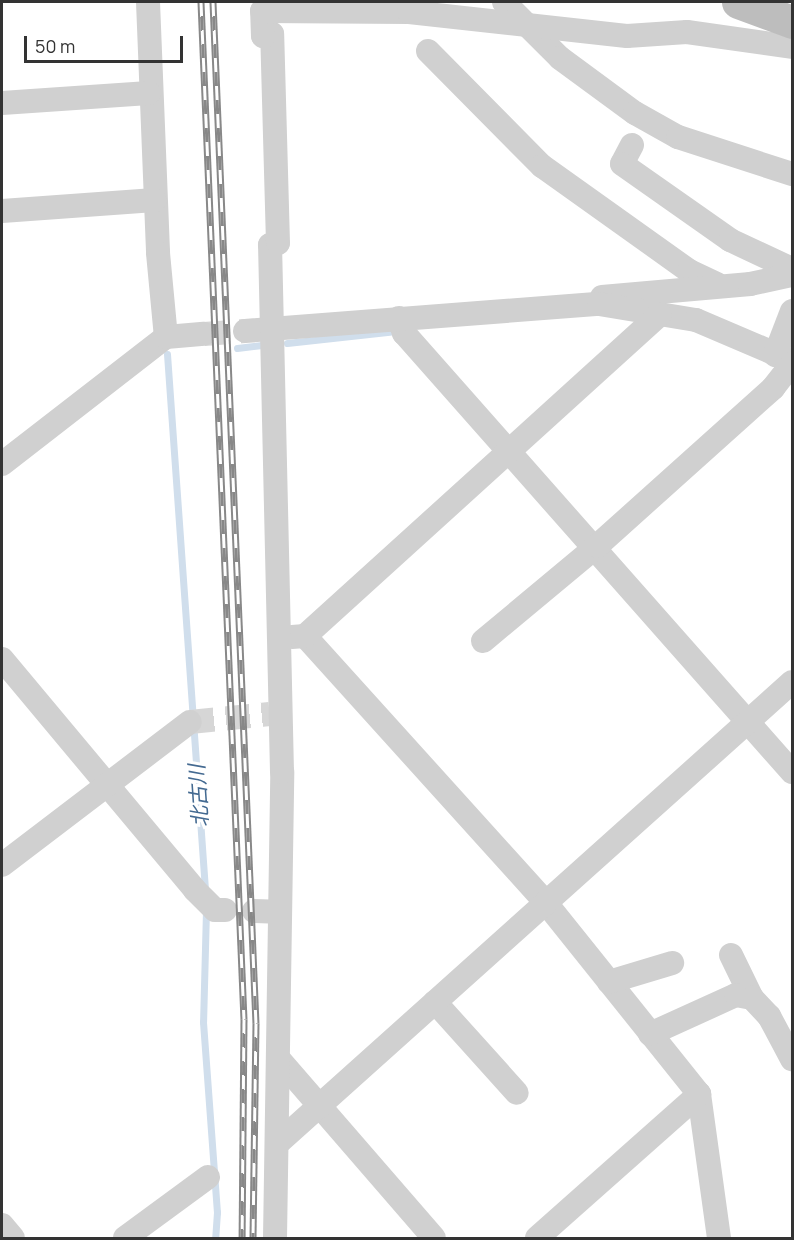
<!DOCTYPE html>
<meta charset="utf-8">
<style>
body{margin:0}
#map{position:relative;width:794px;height:1240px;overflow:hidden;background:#fff;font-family:Manrope,"Noto Sans JP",sans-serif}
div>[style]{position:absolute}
.stream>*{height:7px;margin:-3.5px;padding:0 3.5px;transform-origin:3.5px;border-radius:3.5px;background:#d0deec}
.street-tunnel>*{height:24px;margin-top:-12px;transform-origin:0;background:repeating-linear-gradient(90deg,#d6d6d6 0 24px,transparent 0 36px)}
.street>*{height:24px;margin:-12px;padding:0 12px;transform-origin:12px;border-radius:12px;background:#d0d0d0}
.secondary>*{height:33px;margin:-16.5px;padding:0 16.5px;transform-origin:16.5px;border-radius:16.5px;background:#bdbdbd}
.rail>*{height:7px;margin-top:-3.5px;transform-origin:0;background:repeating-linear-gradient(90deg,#fff 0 14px,#888 0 28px);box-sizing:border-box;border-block:2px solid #888}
span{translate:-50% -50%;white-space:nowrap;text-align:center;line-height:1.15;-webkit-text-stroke:6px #fff;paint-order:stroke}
.water-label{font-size:21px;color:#446a91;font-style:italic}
.frame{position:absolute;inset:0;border:3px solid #333;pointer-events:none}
.scale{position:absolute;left:24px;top:36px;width:159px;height:27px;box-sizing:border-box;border:3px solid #333;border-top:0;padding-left:8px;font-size:18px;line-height:21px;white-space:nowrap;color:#333;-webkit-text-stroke:4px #fff;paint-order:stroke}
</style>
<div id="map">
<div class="stream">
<i style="left:287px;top:343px;width:103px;rotate:-6.2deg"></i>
<i style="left:237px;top:348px;width:25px;rotate:-7deg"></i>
<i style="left:167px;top:354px;width:537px;rotate:85.94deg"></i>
<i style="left:206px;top:910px;width:112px;rotate:91.5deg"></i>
<i style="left:203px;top:1022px;width:191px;rotate:85.8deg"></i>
<i style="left:217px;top:1212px;width:26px;rotate:94deg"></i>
</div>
<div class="street-tunnel">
<i style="left:204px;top:334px;width:41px;rotate:-4.2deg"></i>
<i style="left:190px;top:722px;width:80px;rotate:-5.7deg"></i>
</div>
<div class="street">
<i style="left:148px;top:2px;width:251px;rotate:87.7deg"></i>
<i style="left:158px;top:253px;width:84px;rotate:84.6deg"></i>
<i style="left:504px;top:2px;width:79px;rotate:45deg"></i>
<i style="left:560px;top:58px;width:93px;rotate:36.3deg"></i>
<i style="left:635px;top:113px;width:49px;rotate:29.2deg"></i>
<i style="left:678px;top:137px;width:120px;rotate:18deg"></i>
<i style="left:428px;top:51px;width:162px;rotate:45.3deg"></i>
<i style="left:542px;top:166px;width:181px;rotate:35.5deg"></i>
<i style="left:689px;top:271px;width:31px;rotate:25deg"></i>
<i style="left:2px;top:103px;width:147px;rotate:-3.9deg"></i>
<i style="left:632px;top:145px;width:21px;rotate:118deg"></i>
<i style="left:622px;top:164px;width:132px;rotate:35.1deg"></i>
<i style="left:730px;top:240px;width:68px;rotate:25.1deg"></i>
<i style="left:2px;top:211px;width:153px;rotate:-4.1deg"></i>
<i style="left:602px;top:297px;width:149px;rotate:-5deg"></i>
<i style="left:750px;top:284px;width:43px;rotate:-12.1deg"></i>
<i style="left:399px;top:318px;width:16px;rotate:72deg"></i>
<i style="left:404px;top:333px;width:586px;rotate:48.53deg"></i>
<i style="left:245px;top:331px;width:355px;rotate:-4.4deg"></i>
<i style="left:599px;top:304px;width:98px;rotate:9.4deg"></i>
<i style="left:696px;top:320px;width:104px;rotate:23.1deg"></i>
<i style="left:775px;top:355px;width:47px;rotate:-68.9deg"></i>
<i style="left:2px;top:464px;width:207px;rotate:-37.8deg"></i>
<i style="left:166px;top:337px;width:38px;rotate:-5deg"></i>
<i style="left:305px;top:636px;width:360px;rotate:47.9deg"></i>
<i style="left:546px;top:903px;width:245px;rotate:51.3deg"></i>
<i style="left:699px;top:1094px;width:145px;rotate:82.1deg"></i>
<i style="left:292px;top:637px;width:13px;rotate:-4deg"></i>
<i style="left:305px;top:636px;width:479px;rotate:-42.2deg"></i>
<i style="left:483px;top:641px;width:148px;rotate:-39.8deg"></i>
<i style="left:597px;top:546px;width:237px;rotate:-41.9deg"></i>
<i style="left:773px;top:388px;width:31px;rotate:-52deg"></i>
<i style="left:2px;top:659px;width:301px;rotate:50.1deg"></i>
<i style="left:195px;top:890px;width:28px;rotate:45deg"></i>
<i style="left:215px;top:910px;width:10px"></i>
<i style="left:2px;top:865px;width:236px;rotate:-37.3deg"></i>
<i style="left:254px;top:911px;width:23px;rotate:2deg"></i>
<i style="left:731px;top:955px;width:48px;rotate:64deg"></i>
<i style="left:609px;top:982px;width:66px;rotate:-16.8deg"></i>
<i style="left:435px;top:1002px;width:122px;rotate:48deg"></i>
<i style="left:650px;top:1034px;width:94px;rotate:-24.4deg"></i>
<i style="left:736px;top:995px;width:16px;rotate:11deg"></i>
<i style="left:752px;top:998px;width:25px;rotate:47deg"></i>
<i style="left:769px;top:1016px;width:49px;rotate:61.9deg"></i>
<i style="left:278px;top:1058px;width:238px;rotate:49.1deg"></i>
<i style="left:279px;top:1142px;width:689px;rotate:-41.88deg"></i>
<i style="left:2px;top:1225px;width:17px;rotate:50deg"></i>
<i style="left:125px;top:1238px;width:103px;rotate:-36.3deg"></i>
<i style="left:275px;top:1238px;width:466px;rotate:-89.1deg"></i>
<i style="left:282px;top:772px;width:527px;rotate:-91.3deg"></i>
<i style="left:270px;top:245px;width:8px;rotate:-14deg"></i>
<i style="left:278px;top:243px;width:209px;rotate:-91.6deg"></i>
<i style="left:272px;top:34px;width:9px;rotate:167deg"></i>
<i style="left:263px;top:36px;width:25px;rotate:-92deg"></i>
<i style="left:262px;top:11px;width:147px;rotate:0.4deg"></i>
<i style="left:409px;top:12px;width:219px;rotate:6.3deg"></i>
<i style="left:627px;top:36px;width:60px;rotate:-3.8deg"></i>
<i style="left:687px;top:32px;width:106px;rotate:8.1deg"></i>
<i style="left:537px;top:1238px;width:217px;rotate:-41.6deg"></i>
</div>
<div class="secondary">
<i style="left:738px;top:2px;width:58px;rotate:20.3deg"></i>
</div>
<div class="rail">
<i style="left:201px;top:2px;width:1018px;rotate:87.58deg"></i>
<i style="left:244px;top:1019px;width:219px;rotate:90.5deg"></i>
<i style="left:213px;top:2px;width:1022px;rotate:87.59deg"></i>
<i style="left:256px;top:1023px;width:215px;rotate:90.8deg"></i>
</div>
<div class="water-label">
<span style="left:198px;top:796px;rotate:-94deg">北古川</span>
</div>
<div class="frame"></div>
<div class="scale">50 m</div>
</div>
